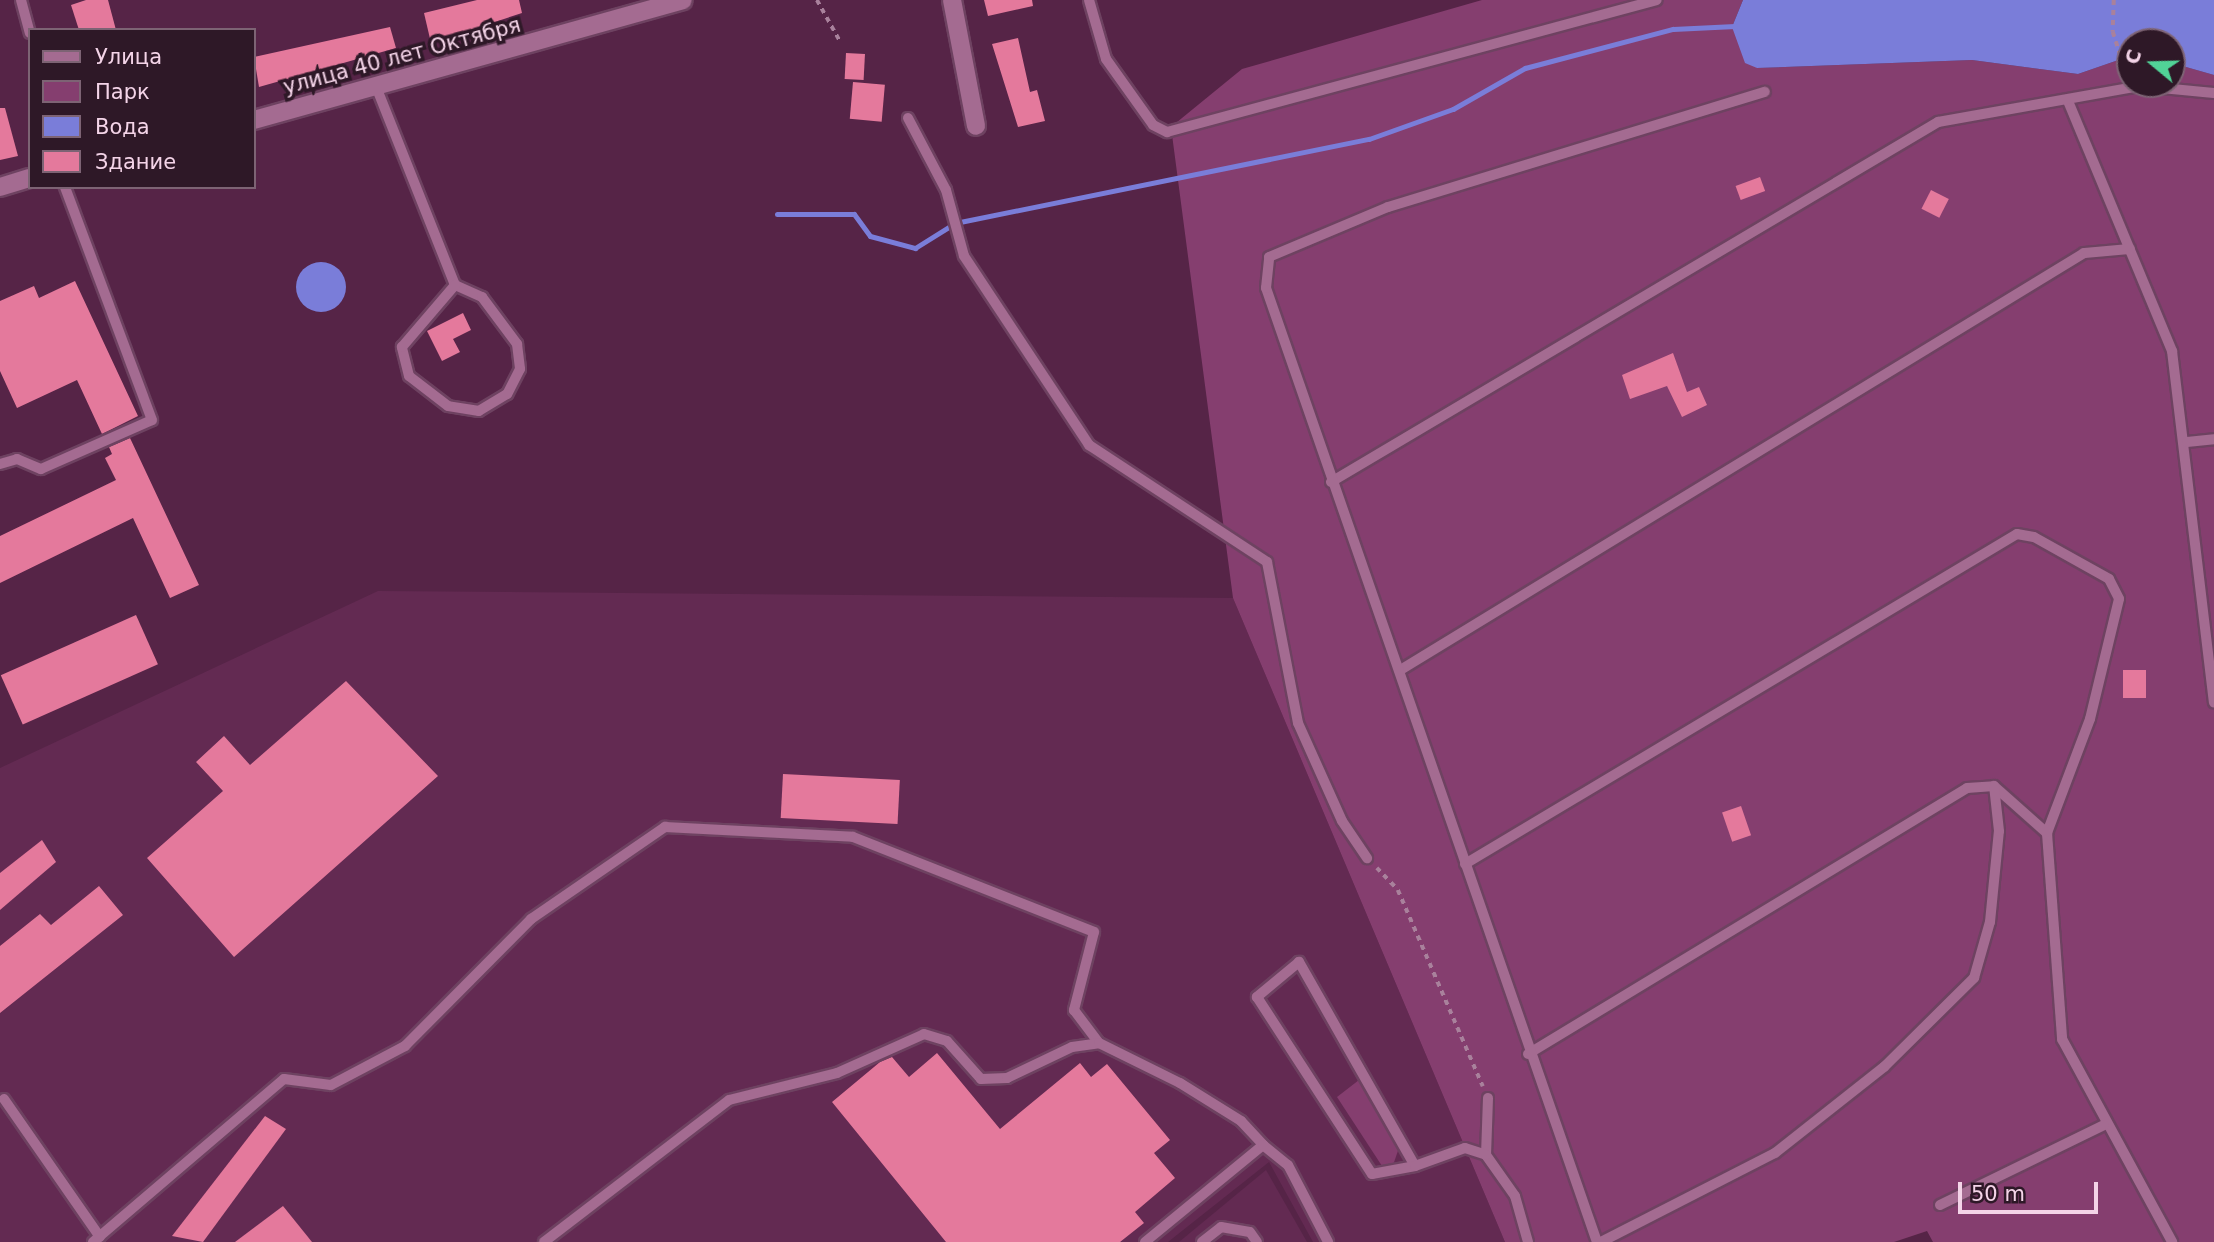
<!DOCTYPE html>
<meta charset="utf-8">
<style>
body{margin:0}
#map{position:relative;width:2214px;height:1242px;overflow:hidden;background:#562447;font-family:"DejaVu Sans",sans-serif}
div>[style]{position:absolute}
.built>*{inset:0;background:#632a52}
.green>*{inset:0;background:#853e6f}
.water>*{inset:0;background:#7a7dd9}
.round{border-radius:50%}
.stream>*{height:5px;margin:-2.5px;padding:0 2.5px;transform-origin:2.5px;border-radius:2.5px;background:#7a7dd9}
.building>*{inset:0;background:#e4799c;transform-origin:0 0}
.path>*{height:3.5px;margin-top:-1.75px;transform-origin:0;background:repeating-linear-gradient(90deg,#a9819c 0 5px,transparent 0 10px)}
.roads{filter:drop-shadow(2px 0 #6e4261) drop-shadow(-2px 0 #6e4261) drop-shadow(0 2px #6e4261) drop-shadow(0 -2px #6e4261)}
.lane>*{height:10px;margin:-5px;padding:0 5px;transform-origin:5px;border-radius:5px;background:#a46b91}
.street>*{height:18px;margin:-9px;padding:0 9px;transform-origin:9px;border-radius:9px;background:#a46b91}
span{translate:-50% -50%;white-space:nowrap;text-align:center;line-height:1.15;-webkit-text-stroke:7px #2e1827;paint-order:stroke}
.street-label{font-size:21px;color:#f4d4e8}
.legend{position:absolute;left:28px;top:28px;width:228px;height:161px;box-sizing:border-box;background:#2e1827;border:2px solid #7d6374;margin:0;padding:9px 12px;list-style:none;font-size:21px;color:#f4d4e8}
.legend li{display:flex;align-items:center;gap:14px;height:35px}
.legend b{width:35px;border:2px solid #7d6374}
.north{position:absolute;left:2116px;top:28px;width:70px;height:70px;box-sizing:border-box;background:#2e1827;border:2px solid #7d6374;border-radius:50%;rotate:289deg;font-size:19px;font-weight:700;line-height:28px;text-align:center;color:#f4d4e8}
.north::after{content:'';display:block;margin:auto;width:24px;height:32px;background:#51d397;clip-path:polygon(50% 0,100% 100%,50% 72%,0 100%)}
.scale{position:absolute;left:1958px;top:1182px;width:140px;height:32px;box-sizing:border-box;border:4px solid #f4d4e8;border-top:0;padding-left:9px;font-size:21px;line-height:24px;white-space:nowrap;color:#f4d4e8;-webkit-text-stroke:5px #2e1827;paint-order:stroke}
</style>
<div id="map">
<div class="built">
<i style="clip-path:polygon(378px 591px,1233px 598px,1505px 1242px,1313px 1242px,1269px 1162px,1168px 1242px,0 1242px,0 768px)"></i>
<i style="clip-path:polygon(1266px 1170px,1307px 1242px,1179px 1242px)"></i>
</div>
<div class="green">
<i style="clip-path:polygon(1482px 0,1743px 0,1732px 27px,1757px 68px,1972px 60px,2078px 74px,2130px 56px,2130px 84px,2172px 84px,2172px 63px,2214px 75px,2214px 1242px,1933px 1242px,1927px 1231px,1894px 1242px,1505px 1242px,1233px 598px,1171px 127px,1242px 69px)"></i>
<i style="clip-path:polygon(1359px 1080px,1399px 1148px,1393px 1165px,1382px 1166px,1337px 1097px)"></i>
</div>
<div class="water">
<i style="clip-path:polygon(1743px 0,2214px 0,2214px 75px,2172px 63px,2172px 42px,2130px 42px,2130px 56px,2078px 74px,1972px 60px,1757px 68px,1745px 63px,1732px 27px)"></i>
<i class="round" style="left:296px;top:262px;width:50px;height:50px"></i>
</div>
<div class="stream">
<i style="left:777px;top:214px;width:77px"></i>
<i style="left:854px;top:214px;width:27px;rotate:54deg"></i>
<i style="left:870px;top:236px;width:47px;rotate:14.9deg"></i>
<i style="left:915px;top:248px;width:47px;rotate:-32deg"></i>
<i style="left:955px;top:223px;width:422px;rotate:-11.5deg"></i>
<i style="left:1369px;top:139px;width:89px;rotate:-19.7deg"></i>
<i style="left:1453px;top:109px;width:83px;rotate:-29.7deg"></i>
<i style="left:1525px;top:68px;width:153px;rotate:-14.8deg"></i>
<i style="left:1673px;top:29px;width:62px;rotate:-2.8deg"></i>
</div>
<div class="building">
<i style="clip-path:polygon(86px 0,108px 0,116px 30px,79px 30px,71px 5px)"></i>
<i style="clip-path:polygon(477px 0,519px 0,522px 13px,431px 43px,424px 13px)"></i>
<i style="clip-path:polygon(984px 0,1032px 0,1033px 6px,988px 16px)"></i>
<i style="clip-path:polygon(390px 27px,396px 48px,259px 87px,254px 57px)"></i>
<i style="clip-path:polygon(1018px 38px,1030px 92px,1037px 90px,1045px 121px,1018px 127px,992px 44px)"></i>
<i style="left:846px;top:53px;width:19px;height:26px;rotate:3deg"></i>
<i style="left:853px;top:82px;width:32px;height:37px;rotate:5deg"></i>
<i style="clip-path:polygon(0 108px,5px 108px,18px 156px,0 160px)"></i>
<i style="left:1760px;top:177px;width:15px;height:26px;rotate:70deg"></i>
<i style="left:1931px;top:190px;width:20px;height:21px;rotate:27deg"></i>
<i style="clip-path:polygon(75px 281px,138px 416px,102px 434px,77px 380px,17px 408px,0 371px,0 301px,34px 286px,39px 298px)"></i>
<i style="clip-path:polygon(463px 313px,471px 330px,453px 339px,460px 352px,442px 361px,427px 331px)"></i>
<i style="clip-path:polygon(1673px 353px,1687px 392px,1699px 387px,1707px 405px,1682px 417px,1667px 386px,1630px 399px,1622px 375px)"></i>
<i style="clip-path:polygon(130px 438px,199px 585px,170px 598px,133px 518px,0 583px,0 536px,116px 480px,105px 458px,112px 454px,109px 447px)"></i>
<i style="left:136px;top:615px;width:54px;height:148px;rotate:66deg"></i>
<i style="left:2123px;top:670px;width:23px;height:28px"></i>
<i style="clip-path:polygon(346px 681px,438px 776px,234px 957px,147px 858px,223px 791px,196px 762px,224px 736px,250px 765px)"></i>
<i style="left:783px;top:774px;width:117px;height:44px;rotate:3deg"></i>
<i style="left:1741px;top:806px;width:31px;height:20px;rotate:71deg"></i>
<i style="clip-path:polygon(42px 840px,56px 862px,0 910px,0 873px)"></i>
<i style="clip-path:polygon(99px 886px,123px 915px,0 1013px,0 946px,40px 914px,51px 925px)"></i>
<i style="clip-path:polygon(937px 1053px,1000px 1129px,1080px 1063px,1091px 1077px,1107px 1064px,1170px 1140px,1154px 1153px,1175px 1178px,1135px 1212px,1144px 1223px,1120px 1242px,946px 1242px,832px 1102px,880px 1062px,892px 1057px,909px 1077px)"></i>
<i style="clip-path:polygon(265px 1116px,286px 1129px,203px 1242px,172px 1236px)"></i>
<i style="clip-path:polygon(283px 1206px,312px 1242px,235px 1242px)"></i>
</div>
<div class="path">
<i style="left:817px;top:0;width:49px;rotate:60.8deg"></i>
<i style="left:2114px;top:0;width:32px;rotate:92deg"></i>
<i style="left:2113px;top:32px;width:46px;rotate:72.3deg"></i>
<i style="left:1377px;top:868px;width:30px;rotate:46deg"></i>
<i style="left:1398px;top:890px;width:214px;rotate:66.6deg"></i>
</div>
<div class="roads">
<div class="lane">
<i style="left:21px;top:0;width:34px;rotate:75deg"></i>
<i style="left:1089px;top:0;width:61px;rotate:73.9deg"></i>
<i style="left:1106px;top:59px;width:81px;rotate:54.5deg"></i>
<i style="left:1153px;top:125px;width:16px;rotate:27deg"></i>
<i style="left:1167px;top:132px;width:507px;rotate:-15.08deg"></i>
<i style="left:377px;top:89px;width:211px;rotate:68.3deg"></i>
<i style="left:455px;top:285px;width:30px;rotate:24deg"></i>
<i style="left:482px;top:297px;width:59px;rotate:53.3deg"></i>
<i style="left:517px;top:344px;width:25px;rotate:83deg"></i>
<i style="left:520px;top:369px;width:28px;rotate:117deg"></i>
<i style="left:507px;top:394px;width:33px;rotate:149deg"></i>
<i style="left:479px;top:411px;width:31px;rotate:-171deg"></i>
<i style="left:448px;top:406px;width:49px;rotate:-142.4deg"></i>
<i style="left:409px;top:376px;width:30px;rotate:-104deg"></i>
<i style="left:402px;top:347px;width:82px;rotate:-49.5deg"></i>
<i style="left:2068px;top:101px;width:271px;rotate:67.4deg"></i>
<i style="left:2172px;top:351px;width:354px;rotate:83.2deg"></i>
<i style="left:908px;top:118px;width:81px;rotate:62.2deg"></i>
<i style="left:946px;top:190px;width:68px;rotate:74.7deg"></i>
<i style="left:964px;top:256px;width:227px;rotate:56.5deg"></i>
<i style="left:1089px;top:445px;width:213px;rotate:33.3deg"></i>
<i style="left:1267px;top:562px;width:164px;rotate:79.1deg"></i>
<i style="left:1298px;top:723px;width:107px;rotate:65.8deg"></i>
<i style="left:1342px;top:821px;width:45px;rotate:56deg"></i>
<i style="left:2187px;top:442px;width:27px;rotate:-6deg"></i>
<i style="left:0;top:464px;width:18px;rotate:-16deg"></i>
<i style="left:17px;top:459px;width:26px;rotate:23deg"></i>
<i style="left:41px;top:469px;width:121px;rotate:-23.8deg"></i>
<i style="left:152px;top:420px;width:249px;rotate:-110.5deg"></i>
<i style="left:1331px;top:482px;width:706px;rotate:-30.67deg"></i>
<i style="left:1938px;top:122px;width:206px;rotate:-10.1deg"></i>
<i style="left:2141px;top:86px;width:73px;rotate:5.5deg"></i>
<i style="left:1402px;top:669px;width:799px;rotate:-31.38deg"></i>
<i style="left:2084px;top:253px;width:46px;rotate:-5deg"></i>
<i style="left:1465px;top:864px;width:643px;rotate:-30.87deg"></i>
<i style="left:2017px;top:534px;width:17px;rotate:10deg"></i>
<i style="left:2034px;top:537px;width:86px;rotate:29.2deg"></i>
<i style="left:2109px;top:579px;width:22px;rotate:63deg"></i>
<i style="left:2119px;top:599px;width:123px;rotate:103.6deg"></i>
<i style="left:2090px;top:719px;width:122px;rotate:110.7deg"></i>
<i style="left:2047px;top:833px;width:207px;rotate:85.8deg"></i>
<i style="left:2062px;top:1039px;width:231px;rotate:61.5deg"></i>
<i style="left:1528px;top:1054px;width:513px;rotate:-31.21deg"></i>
<i style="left:1967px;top:788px;width:27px;rotate:-4deg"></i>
<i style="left:1994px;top:786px;width:71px;rotate:41.6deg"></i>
<i style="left:1488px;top:1098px;width:57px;rotate:92deg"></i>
<i style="left:1486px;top:1155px;width:50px;rotate:54.7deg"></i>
<i style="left:1515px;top:1196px;width:48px;rotate:74.2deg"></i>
<i style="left:4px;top:1099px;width:168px;rotate:55.2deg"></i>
<i style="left:1415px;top:1166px;width:235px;rotate:-119.6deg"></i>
<i style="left:1299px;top:962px;width:55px;rotate:140.2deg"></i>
<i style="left:1257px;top:997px;width:211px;rotate:57deg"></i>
<i style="left:1372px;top:1174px;width:44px;rotate:-10.5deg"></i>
<i style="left:1415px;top:1166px;width:53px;rotate:-19.8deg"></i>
<i style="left:1465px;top:1148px;width:22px;rotate:18deg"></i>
<i style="left:1940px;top:1205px;width:182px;rotate:-26deg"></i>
<i style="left:93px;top:1242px;width:251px;rotate:-40.5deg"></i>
<i style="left:284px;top:1079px;width:47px;rotate:7.3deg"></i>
<i style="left:331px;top:1085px;width:84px;rotate:-27.8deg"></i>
<i style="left:405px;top:1046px;width:179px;rotate:-45.2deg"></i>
<i style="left:531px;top:919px;width:163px;rotate:-34.5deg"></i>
<i style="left:665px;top:827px;width:188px;rotate:3deg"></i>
<i style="left:853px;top:837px;width:259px;rotate:21.5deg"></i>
<i style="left:1094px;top:932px;width:81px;rotate:104.4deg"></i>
<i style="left:1074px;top:1010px;width:41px;rotate:52.9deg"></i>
<i style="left:544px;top:1242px;width:233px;rotate:-37.5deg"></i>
<i style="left:729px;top:1100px;width:111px;rotate:-14deg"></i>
<i style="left:837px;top:1073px;width:95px;rotate:-24.1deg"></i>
<i style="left:924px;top:1034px;width:24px;rotate:17deg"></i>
<i style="left:947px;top:1041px;width:51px;rotate:48.2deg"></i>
<i style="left:981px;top:1079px;width:26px;rotate:-2deg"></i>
<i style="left:1007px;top:1078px;width:72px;rotate:-25.5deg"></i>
<i style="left:1072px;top:1047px;width:27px;rotate:-8deg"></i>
<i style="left:1099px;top:1043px;width:90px;rotate:26.3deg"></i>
<i style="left:1180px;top:1083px;width:72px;rotate:31.9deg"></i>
<i style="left:1241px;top:1121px;width:33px;rotate:47deg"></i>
<i style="left:1145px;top:1242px;width:153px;rotate:-39.4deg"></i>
<i style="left:1263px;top:1145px;width:32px;rotate:39deg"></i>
<i style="left:1288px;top:1165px;width:87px;rotate:62.5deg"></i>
<i style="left:1202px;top:1242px;width:24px;rotate:-38deg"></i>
<i style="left:1221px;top:1227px;width:29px;rotate:10deg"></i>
<i style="left:1250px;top:1232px;width:12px;rotate:55deg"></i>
<i style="left:1597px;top:1242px;width:1010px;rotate:-109.13deg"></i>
<i style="left:1266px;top:288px;width:31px;rotate:-84deg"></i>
<i style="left:1269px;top:257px;width:129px;rotate:-22.8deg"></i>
<i style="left:1388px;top:207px;width:394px;rotate:-17deg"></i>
<i style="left:1601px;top:1242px;width:195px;rotate:-27.1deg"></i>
<i style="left:1775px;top:1153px;width:139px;rotate:-38.3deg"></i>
<i style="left:1884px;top:1067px;width:127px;rotate:-44.7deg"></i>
<i style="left:1974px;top:978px;width:58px;rotate:-74.1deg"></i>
<i style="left:1990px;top:922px;width:91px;rotate:-84.4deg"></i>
<i style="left:1999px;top:831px;width:45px;rotate:-96.3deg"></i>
</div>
<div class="street">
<i style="left:952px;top:0;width:128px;rotate:79.2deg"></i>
<i style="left:254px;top:120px;width:445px;rotate:-15.6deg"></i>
<i style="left:0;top:187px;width:31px;rotate:-17deg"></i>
</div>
</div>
<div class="street-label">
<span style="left:402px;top:56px;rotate:-15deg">улица 40 лет Октября</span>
</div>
<ul class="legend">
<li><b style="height:9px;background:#a46b91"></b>Улица</li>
<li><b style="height:19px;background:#853e6f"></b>Парк</li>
<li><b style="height:19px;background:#7a7dd9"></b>Вода</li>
<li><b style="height:19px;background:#e4799c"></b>Здание</li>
</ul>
<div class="north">С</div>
<div class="scale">50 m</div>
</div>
